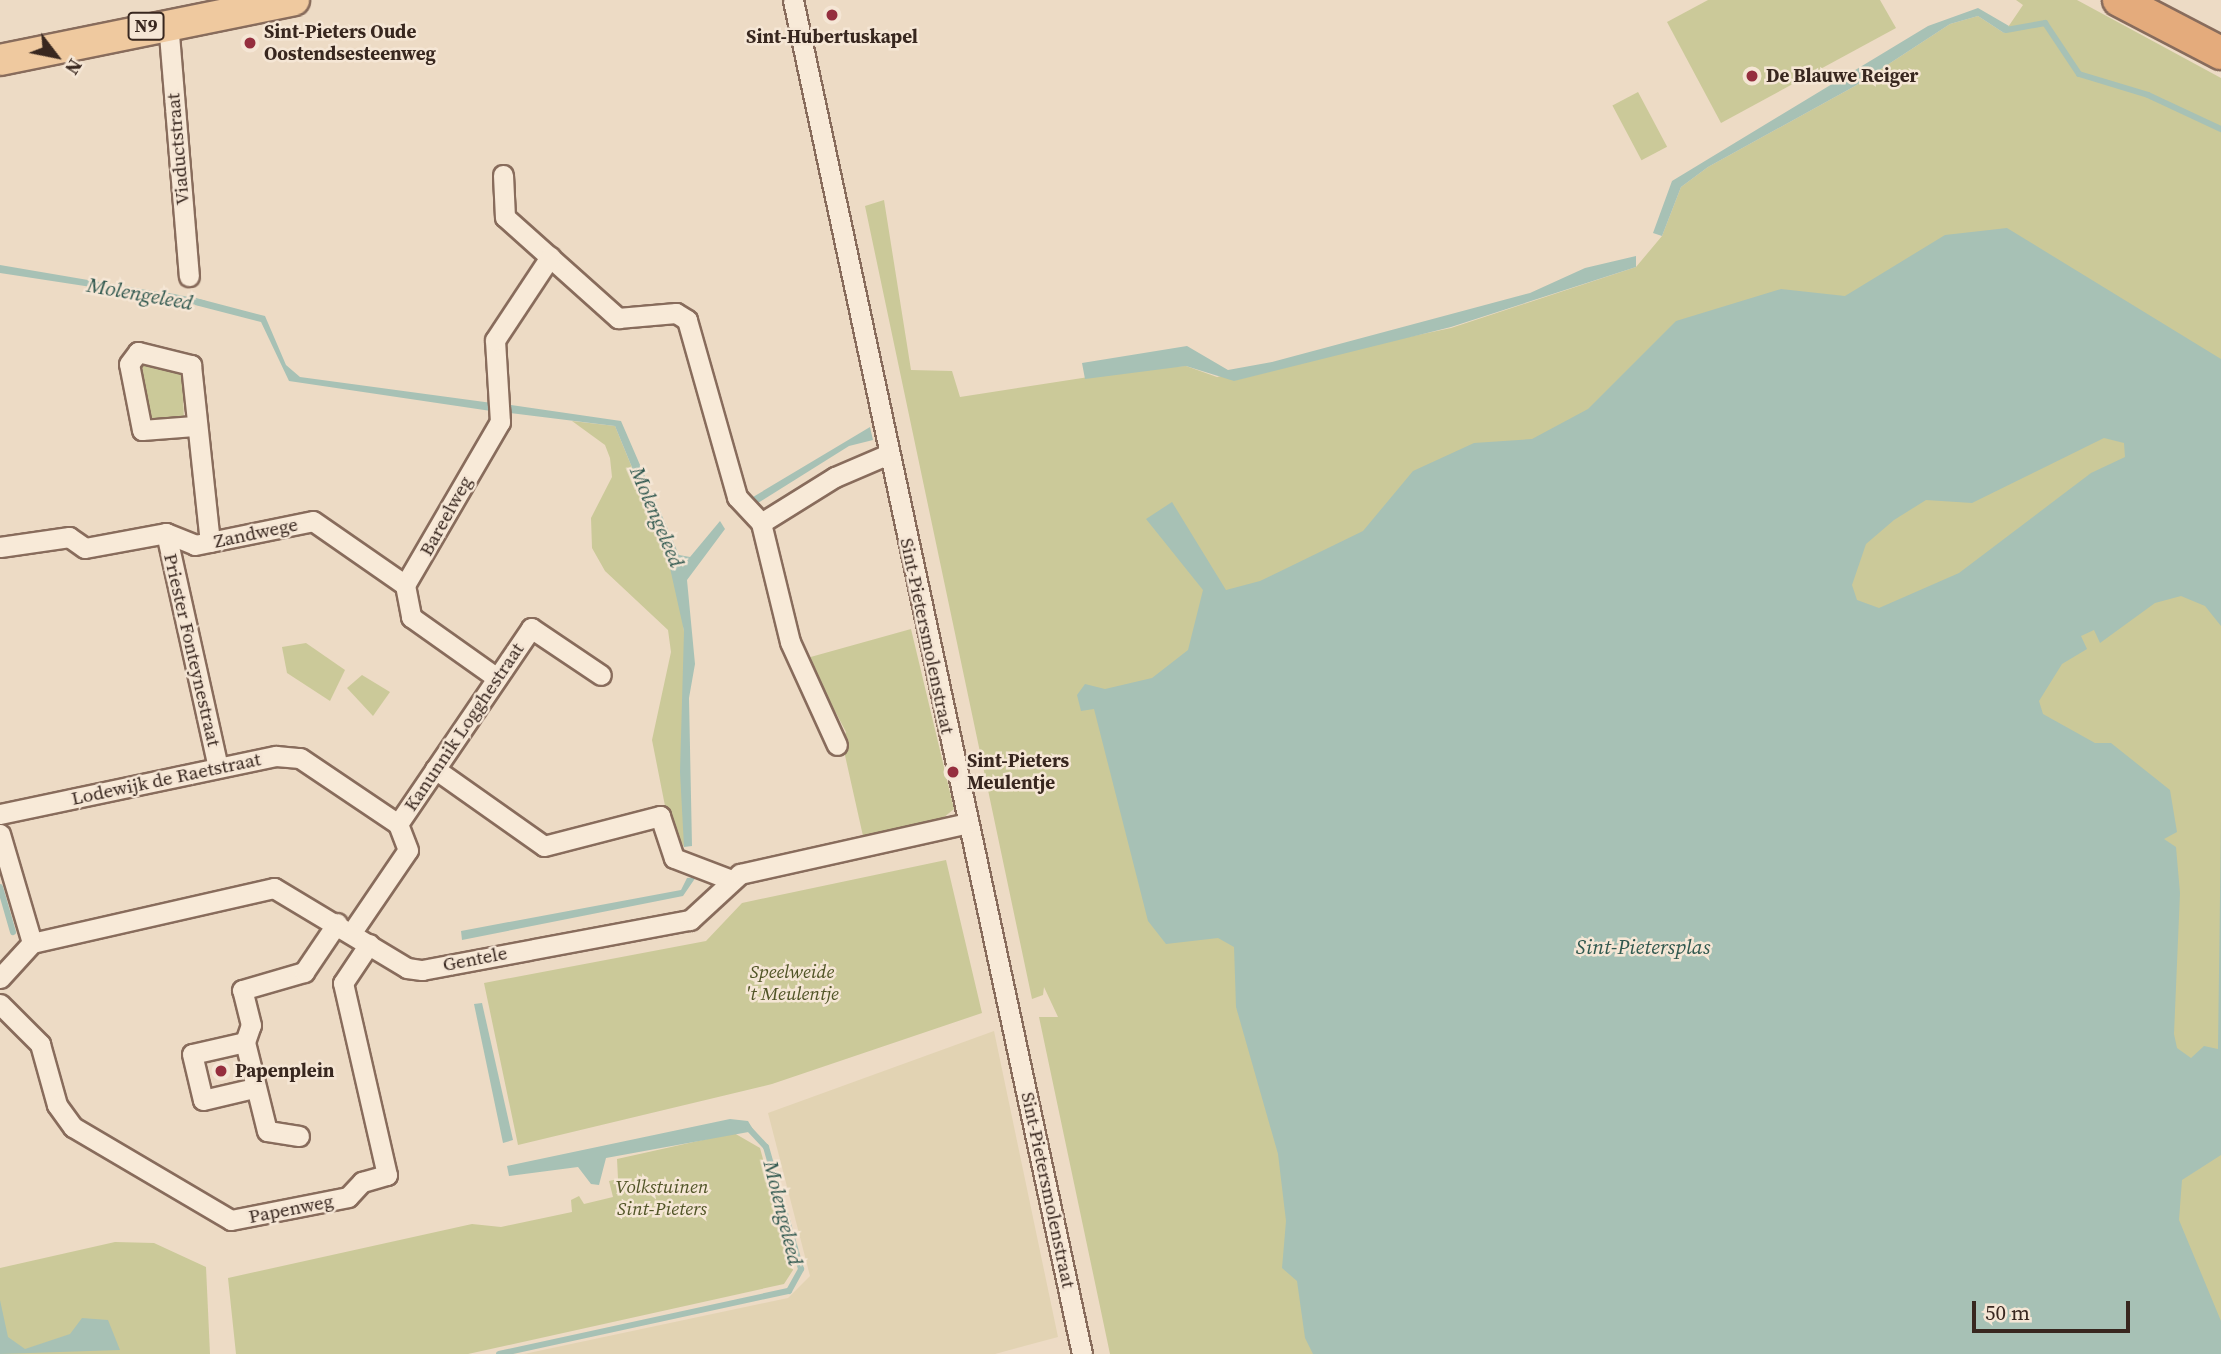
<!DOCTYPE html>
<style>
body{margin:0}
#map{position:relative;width:2221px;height:1354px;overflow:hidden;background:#eddbc5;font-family:"Source Serif 4",serif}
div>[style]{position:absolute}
.farmland>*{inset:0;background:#e2d3b3}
.green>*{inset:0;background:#cbc999;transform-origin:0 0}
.water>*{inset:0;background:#a7c1b5}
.stream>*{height:6px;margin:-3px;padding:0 3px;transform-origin:3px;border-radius:3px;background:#a7c1b5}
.roads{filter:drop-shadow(2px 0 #886c5c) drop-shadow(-2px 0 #886c5c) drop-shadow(0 2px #886c5c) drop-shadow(0 -2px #886c5c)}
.minor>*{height:19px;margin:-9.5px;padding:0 9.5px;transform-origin:9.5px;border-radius:9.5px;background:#f8ead8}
.primary>*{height:30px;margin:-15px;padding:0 15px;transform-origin:15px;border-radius:15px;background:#efc99f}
.trunk>*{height:32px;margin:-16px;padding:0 16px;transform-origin:16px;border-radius:16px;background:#e4ab7c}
.dots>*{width:19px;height:19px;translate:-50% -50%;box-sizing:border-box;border:4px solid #f5e6d5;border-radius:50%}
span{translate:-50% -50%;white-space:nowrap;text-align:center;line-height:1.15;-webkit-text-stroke:5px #f5e6d5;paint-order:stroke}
.shield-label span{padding:2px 5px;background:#f5e6d5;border:2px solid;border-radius:5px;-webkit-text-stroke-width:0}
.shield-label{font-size:18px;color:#38271f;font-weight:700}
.poi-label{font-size:19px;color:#38271f;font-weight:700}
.left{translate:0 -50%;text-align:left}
.street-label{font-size:19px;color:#38271f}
.park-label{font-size:19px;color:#505426;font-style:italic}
.water-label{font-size:21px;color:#2f574e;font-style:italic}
.north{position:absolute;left:21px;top:21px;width:70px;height:70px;-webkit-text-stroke:5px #f5e6d5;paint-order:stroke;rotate:122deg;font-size:19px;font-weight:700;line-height:28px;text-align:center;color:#38271f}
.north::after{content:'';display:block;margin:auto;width:24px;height:32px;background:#38271f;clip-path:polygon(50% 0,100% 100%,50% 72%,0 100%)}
.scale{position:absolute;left:1972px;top:1301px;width:158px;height:32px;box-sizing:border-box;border:4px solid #38271f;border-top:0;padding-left:9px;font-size:21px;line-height:24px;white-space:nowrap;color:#38271f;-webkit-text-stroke:5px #f5e6d5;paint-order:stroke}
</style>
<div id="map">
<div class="farmland">
<i style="clip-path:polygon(994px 1031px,1058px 1337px,995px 1354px,524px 1354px,788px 1298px,810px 1276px,768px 1113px)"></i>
</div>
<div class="green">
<i style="clip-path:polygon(1708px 0,1880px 0,1896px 28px,1721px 123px,1667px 22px)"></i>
<i style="clip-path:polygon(2016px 0,2077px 0,2221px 78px,2221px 1354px,1110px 1354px,1039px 1017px,1058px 1017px,1044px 987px,1043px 995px,1032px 999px,865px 206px,884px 200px,911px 370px,952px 371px,960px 397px,1147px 368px,1186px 366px,1217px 377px,1451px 328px,1636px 267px,1662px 236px,1681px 187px,1708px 167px,1855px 86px,1950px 24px,1978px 16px,2004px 33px,2023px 5px)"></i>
<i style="left:1638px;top:92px;width:62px;height:29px;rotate:62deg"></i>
<i style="clip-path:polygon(141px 362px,182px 372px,184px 420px,151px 424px)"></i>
<i style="clip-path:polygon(572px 421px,615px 426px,676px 575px,684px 631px,684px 847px,667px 816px,652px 740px,671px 652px,668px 630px,605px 571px,592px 548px,591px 518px,612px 477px,610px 458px,605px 445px)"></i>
<i style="clip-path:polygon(911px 629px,954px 809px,943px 818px,863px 836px,842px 742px,846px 732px,807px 658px)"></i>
<i style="clip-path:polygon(306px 643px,345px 670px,330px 701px,287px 673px,282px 647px)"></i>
<i style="clip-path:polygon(362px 675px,390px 692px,373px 716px,347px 688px)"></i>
<i style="clip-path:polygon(946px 860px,982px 1013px,772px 1084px,518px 1145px,484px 983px,706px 941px,742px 903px)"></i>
<i style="clip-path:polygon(734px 1133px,760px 1148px,793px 1270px,784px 1284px,468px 1354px,236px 1354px,228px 1278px,472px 1224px,501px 1227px,572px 1212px,571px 1200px,579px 1196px,584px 1204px,613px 1197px,609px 1181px,618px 1179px,617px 1159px)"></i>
<i style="clip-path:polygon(115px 1242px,154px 1243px,206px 1267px,210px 1354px,0 1354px,0 1268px)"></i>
</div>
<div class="water">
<i style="clip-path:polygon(1978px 8px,2009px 26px,2004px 33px,1978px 16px,1950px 24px,1855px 86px,1708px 167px,1681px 187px,1662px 236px,1653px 233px,1672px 181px,1928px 26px)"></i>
<i style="clip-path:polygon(evenodd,2007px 228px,2221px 359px,2221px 626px,2205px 606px,2181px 596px,2155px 603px,2100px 643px,2094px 630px,2081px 636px,2087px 649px,2062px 664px,2039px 701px,2043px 714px,2095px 743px,2111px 743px,2170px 790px,2177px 832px,2164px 839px,2176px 847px,2180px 893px,2174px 1034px,2177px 1048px,2191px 1058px,2204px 1046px,2218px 1049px,2221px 818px,2221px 1155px,2182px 1180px,2179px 1220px,2221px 1321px,2221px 1354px,1313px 1354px,1305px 1338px,1297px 1281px,1282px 1268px,1286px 1221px,1278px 1154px,1236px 1007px,1234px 947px,1218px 938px,1166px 944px,1148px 921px,1094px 709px,1081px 711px,1077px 695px,1085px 684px,1105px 689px,1152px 678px,1188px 650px,1203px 590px,1146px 519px,1172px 502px,1226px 590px,1260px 581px,1363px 531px,1413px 471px,1474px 443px,1532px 439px,1588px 409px,1676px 321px,1781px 289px,1845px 296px,1945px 235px,2007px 228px,2104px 438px,2124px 443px,2125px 457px,2091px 473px,1959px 573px,1879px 608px,1857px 600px,1852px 585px,1866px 544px,1894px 520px,1926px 500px,1972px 503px,2104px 438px)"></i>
<i style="clip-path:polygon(1636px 256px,1636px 267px,1451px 327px,1234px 381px,1186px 366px,1085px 379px,1082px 363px,1187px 346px,1228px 370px,1272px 362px,1530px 293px,1585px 268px)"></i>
<i style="clip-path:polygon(0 265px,176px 295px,176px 300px,0 273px)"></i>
<i style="clip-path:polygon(196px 298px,265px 316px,286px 365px,300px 377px,492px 403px,491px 411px,289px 381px,261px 322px,195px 305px)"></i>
<i style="clip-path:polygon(511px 405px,621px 421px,679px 555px,690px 557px,720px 521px,725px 529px,687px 580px,695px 664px,689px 698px,692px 846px,684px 847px,680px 772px,684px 631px,666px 550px,615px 426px,510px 413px)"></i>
<i style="clip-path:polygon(870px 427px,873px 440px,849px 446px,753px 506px,748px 500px)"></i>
<i style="clip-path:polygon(696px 877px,683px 896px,462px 940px,461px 931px,681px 890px,687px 878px)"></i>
<i style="clip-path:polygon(482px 1003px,513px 1140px,503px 1143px,474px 1004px)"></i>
<i style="clip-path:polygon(730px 1119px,748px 1121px,754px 1131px,606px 1158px,599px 1185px,591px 1184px,578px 1167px,509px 1176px,507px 1166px)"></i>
<i style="clip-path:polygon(0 1300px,8px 1337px,25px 1349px,70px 1334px,82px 1318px,108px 1320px,120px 1350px,0 1354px)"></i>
</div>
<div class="stream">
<i style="left:2006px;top:30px;width:40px;rotate:-10deg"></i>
<i style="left:2045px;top:23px;width:61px;rotate:56.3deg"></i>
<i style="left:2079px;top:74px;width:72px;rotate:16.9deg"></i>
<i style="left:2148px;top:95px;width:81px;rotate:25deg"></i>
<i style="left:169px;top:296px;width:35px;rotate:12deg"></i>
<i style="left:0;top:887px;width:47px;rotate:73.9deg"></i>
<i style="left:499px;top:1354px;width:297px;rotate:-12.3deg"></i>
<i style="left:789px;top:1291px;width:25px;rotate:-61deg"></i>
<i style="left:801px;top:1269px;width:127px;rotate:-106deg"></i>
<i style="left:766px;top:1147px;width:26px;rotate:-133deg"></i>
</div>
<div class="roads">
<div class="minor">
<i style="left:793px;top:0;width:1384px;rotate:77.95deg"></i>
<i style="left:168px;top:22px;width:255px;rotate:85.3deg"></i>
<i style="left:503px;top:175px;width:42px;rotate:87.3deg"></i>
<i style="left:505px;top:217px;width:152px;rotate:41.8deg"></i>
<i style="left:618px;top:318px;width:58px;rotate:-4.9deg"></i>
<i style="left:676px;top:313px;width:13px;rotate:32deg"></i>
<i style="left:687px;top:320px;width:184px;rotate:74.2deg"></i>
<i style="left:737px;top:497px;width:35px;rotate:47deg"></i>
<i style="left:761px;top:523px;width:87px;rotate:-31.9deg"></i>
<i style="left:835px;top:477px;width:59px;rotate:-23.1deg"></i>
<i style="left:194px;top:426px;width:52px;rotate:175.6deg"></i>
<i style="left:142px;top:430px;width:67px;rotate:-101.1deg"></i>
<i style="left:129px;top:364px;width:15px;rotate:-53deg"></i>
<i style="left:138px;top:352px;width:55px;rotate:13.8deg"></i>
<i style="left:191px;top:365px;width:178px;rotate:83.9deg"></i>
<i style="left:761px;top:523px;width:122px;rotate:76.3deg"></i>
<i style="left:790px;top:642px;width:113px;rotate:65.5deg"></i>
<i style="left:166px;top:533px;width:240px;rotate:77.5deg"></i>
<i style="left:0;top:547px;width:70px;rotate:-8.2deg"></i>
<i style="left:69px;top:537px;width:19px;rotate:35deg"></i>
<i style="left:85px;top:548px;width:82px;rotate:-10.5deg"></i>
<i style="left:166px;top:533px;width:31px;rotate:22deg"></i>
<i style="left:195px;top:545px;width:120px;rotate:-11.5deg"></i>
<i style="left:313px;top:521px;width:112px;rotate:34.8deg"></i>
<i style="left:405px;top:585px;width:33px;rotate:79deg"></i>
<i style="left:411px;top:617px;width:105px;rotate:35.3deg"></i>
<i style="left:405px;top:585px;width:189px;rotate:-59.8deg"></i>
<i style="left:500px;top:422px;width:82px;rotate:-93.5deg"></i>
<i style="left:495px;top:340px;width:100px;rotate:-56.5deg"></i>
<i style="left:435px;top:769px;width:133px;rotate:35.2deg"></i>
<i style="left:544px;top:846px;width:120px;rotate:-14.5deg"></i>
<i style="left:660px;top:816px;width:44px;rotate:71.6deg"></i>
<i style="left:674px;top:858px;width:59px;rotate:20.9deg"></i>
<i style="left:0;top:814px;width:282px;rotate:-11.9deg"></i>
<i style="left:276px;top:756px;width:24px;rotate:5deg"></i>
<i style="left:300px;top:758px;width:118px;rotate:34deg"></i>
<i style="left:0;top:834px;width:114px;rotate:73.6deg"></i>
<i style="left:352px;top:932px;width:99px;rotate:-55.7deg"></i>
<i style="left:408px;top:850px;width:28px;rotate:-111deg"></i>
<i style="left:398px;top:824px;width:237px;rotate:-55.8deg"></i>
<i style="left:531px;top:628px;width:84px;rotate:33.9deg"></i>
<i style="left:0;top:978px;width:47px;rotate:-47.6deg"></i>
<i style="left:32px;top:943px;width:248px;rotate:-12.8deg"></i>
<i style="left:274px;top:888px;width:155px;rotate:31deg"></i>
<i style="left:407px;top:968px;width:15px;rotate:8deg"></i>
<i style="left:422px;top:970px;width:273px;rotate:-10.6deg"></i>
<i style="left:690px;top:920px;width:68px;rotate:-42.6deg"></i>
<i style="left:740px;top:874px;width:234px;rotate:-12.6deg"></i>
<i style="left:0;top:1004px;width:57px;rotate:45deg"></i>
<i style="left:40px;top:1044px;width:63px;rotate:74.4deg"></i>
<i style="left:57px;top:1105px;width:27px;rotate:54deg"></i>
<i style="left:73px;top:1127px;width:183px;rotate:30.5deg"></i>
<i style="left:231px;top:1220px;width:119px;rotate:-11.1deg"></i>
<i style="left:348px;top:1197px;width:21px;rotate:-47deg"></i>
<i style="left:362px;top:1182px;width:26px;rotate:-16deg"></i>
<i style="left:387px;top:1175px;width:197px;rotate:-102.9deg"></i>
<i style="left:343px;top:983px;width:47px;rotate:-56.3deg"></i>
<i style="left:245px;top:1042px;width:54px;rotate:167.2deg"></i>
<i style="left:192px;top:1054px;width:47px;rotate:76.6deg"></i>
<i style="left:203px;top:1100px;width:52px;rotate:-13.2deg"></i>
<i style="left:299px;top:1136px;width:32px;rotate:-171deg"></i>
<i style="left:267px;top:1131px;width:92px;rotate:-103.9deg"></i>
<i style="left:245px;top:1042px;width:18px;rotate:-71deg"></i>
<i style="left:251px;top:1025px;width:36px;rotate:-104deg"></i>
<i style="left:242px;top:990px;width:65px;rotate:-16.2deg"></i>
<i style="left:304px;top:972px;width:59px;rotate:-56deg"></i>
</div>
<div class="primary">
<i style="left:0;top:60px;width:300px;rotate:-11.5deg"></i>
</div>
<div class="trunk">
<i style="left:2119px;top:0;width:115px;rotate:27.5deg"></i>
</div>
</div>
<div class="dots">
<i style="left:832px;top:15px;background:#952e3e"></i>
<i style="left:250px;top:43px;background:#952e3e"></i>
<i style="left:1752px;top:76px;background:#952e3e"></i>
<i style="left:953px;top:772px;background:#952e3e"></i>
<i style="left:221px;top:1071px;background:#952e3e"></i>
</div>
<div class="shield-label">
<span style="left:146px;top:26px">N9</span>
</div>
<div class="poi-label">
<span class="left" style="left:264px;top:43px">Sint-Pieters Oude<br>Oostendsesteenweg</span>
<span style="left:832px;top:37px">Sint-Hubertuskapel</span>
<span class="left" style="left:1766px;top:76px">De Blauwe Reiger</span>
<span class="left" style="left:967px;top:772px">Sint-Pieters<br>Meulentje</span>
<span class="left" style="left:235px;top:1071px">Papenplein</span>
</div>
<div class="street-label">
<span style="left:178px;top:149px;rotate:-95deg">Viaductstraat</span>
<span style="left:446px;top:516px;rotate:-61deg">Bareelweg</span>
<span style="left:256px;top:533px;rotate:-12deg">Zandwege</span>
<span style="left:927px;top:636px;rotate:78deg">Sint-Pietersmolenstraat</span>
<span style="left:192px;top:650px;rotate:77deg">Priester Fonteynestraat</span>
<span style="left:464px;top:727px;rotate:-56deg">Kanunnik Logghestraat</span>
<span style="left:166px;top:779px;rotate:-12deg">Lodewijk de Raetstraat</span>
<span style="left:475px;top:959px;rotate:-11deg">Gentele</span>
<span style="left:1048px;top:1190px;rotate:78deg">Sint-Pietersmolenstraat</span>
<span style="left:291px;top:1209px;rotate:-11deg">Papenweg</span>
</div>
<div class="park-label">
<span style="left:792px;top:983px">Speelweide<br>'t Meulentje</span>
<span style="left:662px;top:1198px">Volkstuinen<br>Sint-Pieters</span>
</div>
<div class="water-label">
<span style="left:140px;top:294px;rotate:10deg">Molengeleed</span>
<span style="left:657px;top:517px;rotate:67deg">Molengeleed</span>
<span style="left:1643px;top:947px">Sint-Pietersplas</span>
<span style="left:783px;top:1213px;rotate:76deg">Molengeleed</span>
</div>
<div class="north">N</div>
<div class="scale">50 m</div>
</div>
